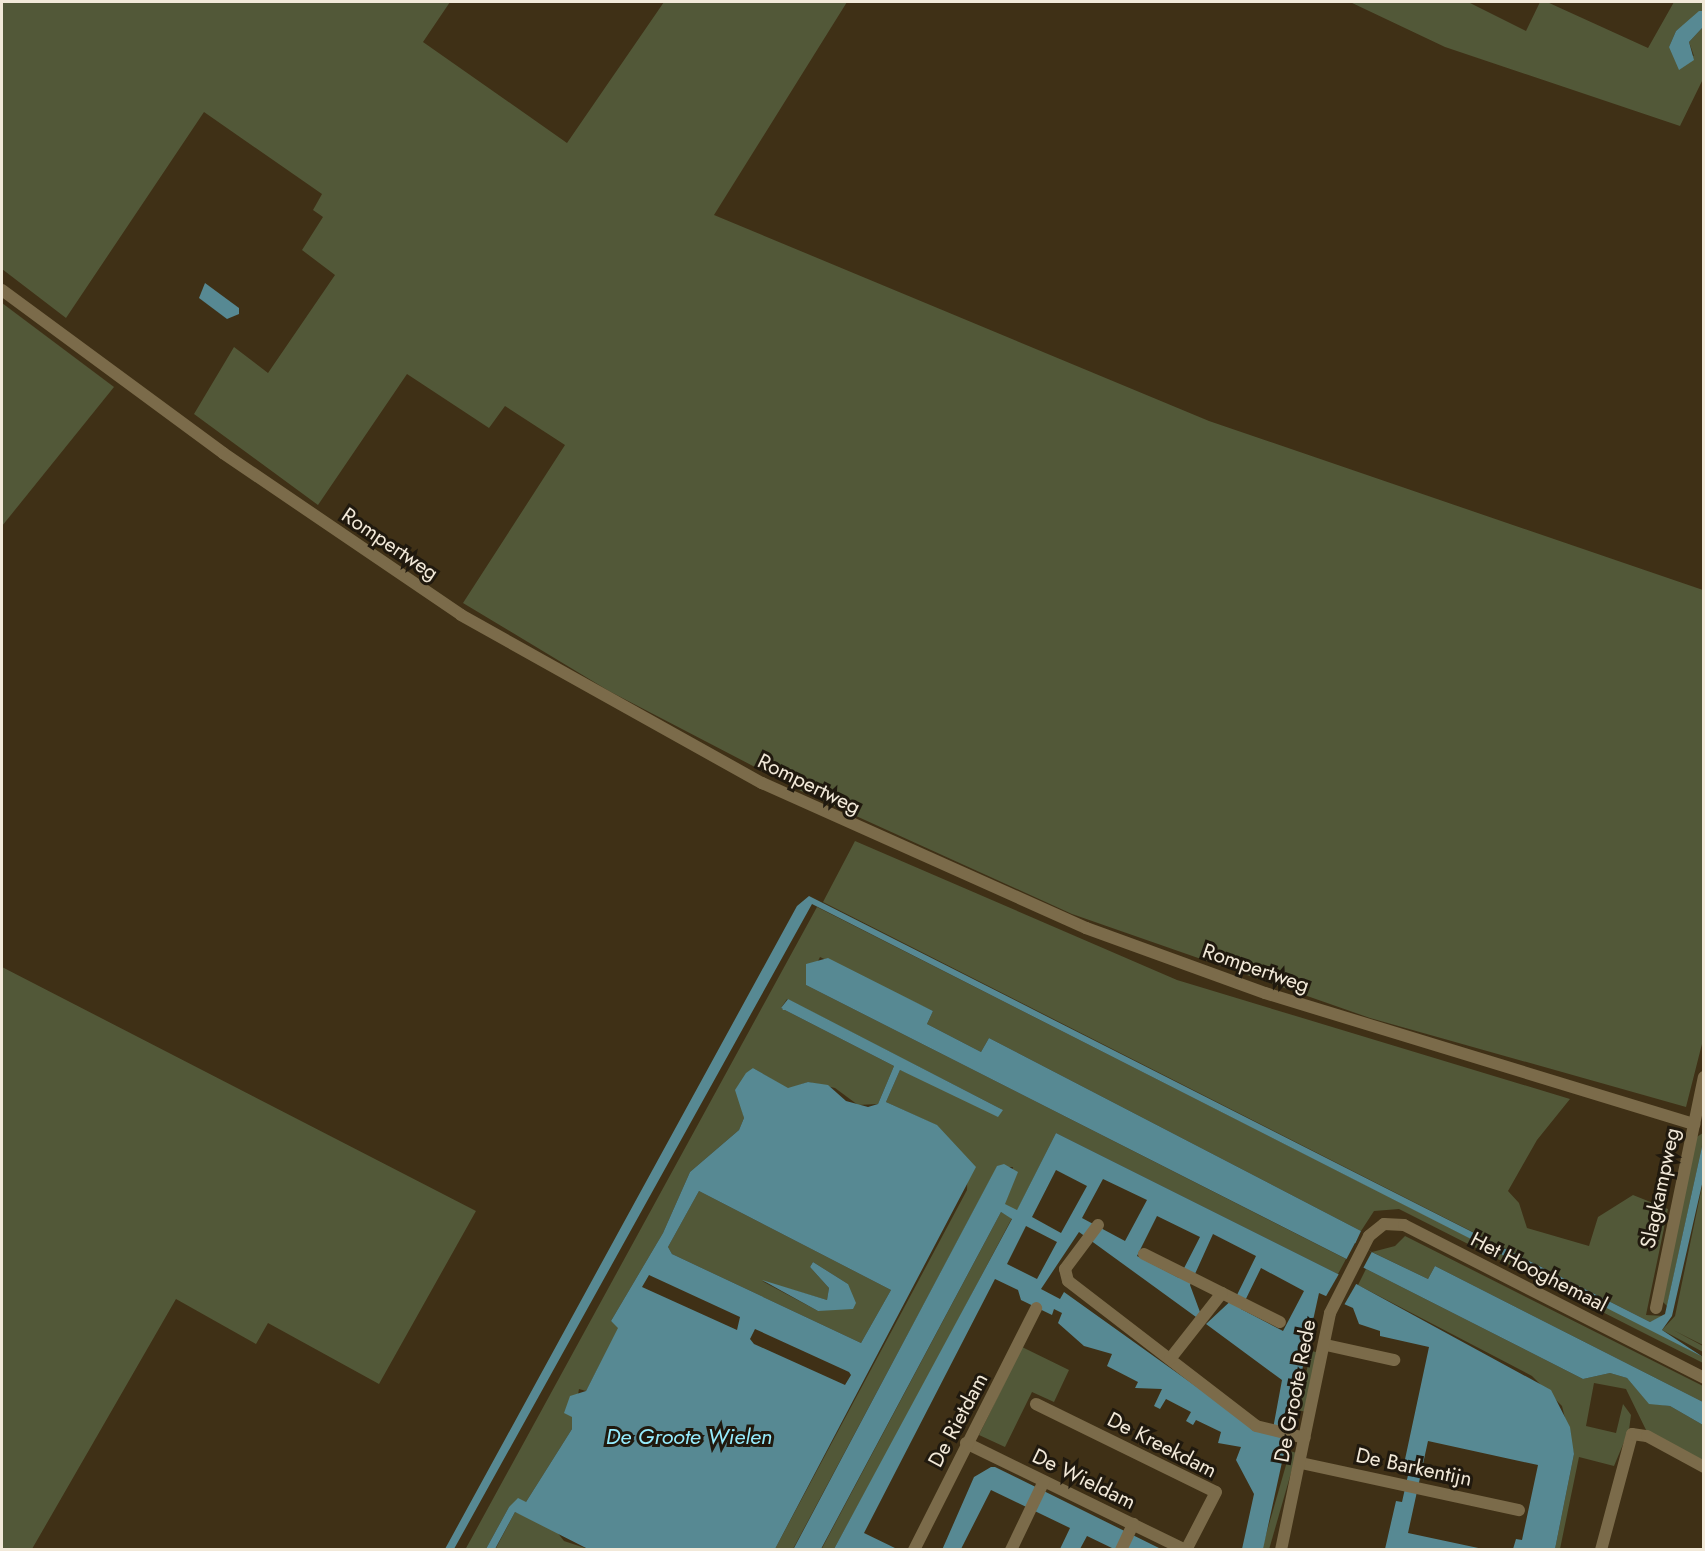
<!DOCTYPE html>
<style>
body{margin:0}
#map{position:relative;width:1705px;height:1551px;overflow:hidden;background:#3f3016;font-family:Jost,sans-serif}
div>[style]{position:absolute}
.green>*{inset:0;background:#525838;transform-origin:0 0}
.water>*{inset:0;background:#578993}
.pier>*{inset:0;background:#3f3016;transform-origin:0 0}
.street>*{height:12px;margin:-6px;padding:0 6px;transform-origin:6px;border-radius:6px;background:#7b6b4a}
span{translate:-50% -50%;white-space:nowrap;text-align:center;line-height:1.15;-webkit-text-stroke:6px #20190e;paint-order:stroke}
.street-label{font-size:21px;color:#f2e9d9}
.water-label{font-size:22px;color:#97edfe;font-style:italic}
.frame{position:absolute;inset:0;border:3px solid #f2e9d9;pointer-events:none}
</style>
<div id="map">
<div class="green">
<i style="clip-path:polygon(2px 2px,450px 2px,423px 42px,567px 143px,664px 2px,847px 2px,714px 215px,1209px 421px,1703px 590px,1704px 1036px,1686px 1107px,1370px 1018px,1072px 914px,801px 791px,609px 691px,463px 603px,565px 445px,505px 406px,489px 428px,407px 374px,318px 505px,194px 414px,234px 347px,268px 373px,335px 275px,302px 250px,323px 217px,313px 210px,322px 194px,204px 112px,66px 318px,2px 269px)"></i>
<i style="clip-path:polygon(1350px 2px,1468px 2px,1526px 31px,1540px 2px,1547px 2px,1648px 48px,1674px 2px,1703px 2px,1703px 11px,1676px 31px,1669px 47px,1694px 56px,1689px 42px,1703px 27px,1703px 79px,1680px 126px,1445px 47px)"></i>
<i style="clip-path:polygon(2px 303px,114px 387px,2px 526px)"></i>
<i style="clip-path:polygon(855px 841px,1177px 980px,1570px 1099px,1537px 1140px,1508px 1191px,1519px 1203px,1527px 1228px,1589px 1246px,1598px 1217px,1633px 1195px,1668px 1209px,1646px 1315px,1664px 1316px,1650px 1322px,823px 902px)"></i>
<i style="clip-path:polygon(817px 907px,1658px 1333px,1703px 1357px,1703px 1363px,1399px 1209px,1374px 1211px,1361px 1231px,989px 1038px,981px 1052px,927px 1024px,933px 1011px,820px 957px,806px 985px,1346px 1259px,1338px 1274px,1056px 1133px,1017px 1211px,1004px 1204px,1013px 1167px,997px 1167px,793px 1549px,775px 1549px,967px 1190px,968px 1161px,936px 1125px,886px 1102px,900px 1070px,1003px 1110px,787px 999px,781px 1008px,894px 1066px,878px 1104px,858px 1105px,835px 1088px,808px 1082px,788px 1089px,753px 1068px,740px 1101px,744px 1118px,739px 1130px,690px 1172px,663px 1233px,611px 1321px,619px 1328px,586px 1391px,579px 1389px,572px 1429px,526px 1502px,509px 1507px,486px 1549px,465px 1550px)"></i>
<i style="clip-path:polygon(2px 967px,476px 1211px,379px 1384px,268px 1323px,256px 1344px,176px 1299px,32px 1549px,2px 1549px)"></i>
<i style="clip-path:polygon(1703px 1133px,1703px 1142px,1667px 1306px,1660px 1299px,1695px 1138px)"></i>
<i style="clip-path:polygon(1703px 1182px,1703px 1345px,1673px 1330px,1703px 1346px,1703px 1352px,1662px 1330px,1675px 1316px)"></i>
<i style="clip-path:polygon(evenodd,699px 1191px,891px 1290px,861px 1343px,672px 1254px,668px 1247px,699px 1191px,813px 1262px,848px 1284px,818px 1311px,762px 1281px,827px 1300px,829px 1288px,810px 1267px,813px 1262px)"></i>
<i style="clip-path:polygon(1001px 1212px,1012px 1218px,912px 1407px,834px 1549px,821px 1550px)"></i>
<i style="clip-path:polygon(1405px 1236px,1703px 1386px,1703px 1402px,1435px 1266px,1428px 1279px,1372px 1252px,1395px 1246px)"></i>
<i style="clip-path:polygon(1366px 1269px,1583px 1379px,1610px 1373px,1627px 1378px,1649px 1403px,1670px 1406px,1703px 1425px,1703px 1463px,1647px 1432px,1626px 1389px,1594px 1383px,1586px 1426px,1616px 1433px,1623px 1404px,1631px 1415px,1629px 1430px,1614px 1466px,1579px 1457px,1560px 1549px,1555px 1549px,1574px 1454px,1562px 1406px,1532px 1376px,1358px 1285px)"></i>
<i style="clip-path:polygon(1022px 1347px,1069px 1370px,1054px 1402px,1032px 1392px,1005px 1447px,979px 1435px)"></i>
<i style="clip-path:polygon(1311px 1351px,1316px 1352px,1315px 1372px,1306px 1412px,1298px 1410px)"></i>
<i style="left:1290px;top:1451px;width:7px;height:101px;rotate:16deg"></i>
<i style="clip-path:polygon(515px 1512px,553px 1527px,564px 1541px,588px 1549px,495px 1550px)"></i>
</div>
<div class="water">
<i style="clip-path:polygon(1699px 11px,1703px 11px,1703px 27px,1689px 42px,1694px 60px,1679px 70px,1669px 47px,1676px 31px)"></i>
<i style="clip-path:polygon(205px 283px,239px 308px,239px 314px,227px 319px,199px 298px)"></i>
<i style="clip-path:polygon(809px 896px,1650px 1322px,1665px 1314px,1703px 1142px,1703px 1180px,1672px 1316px,1662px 1330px,1703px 1357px,812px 904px,454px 1549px,445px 1549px,797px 906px)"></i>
<i style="clip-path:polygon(828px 958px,933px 1011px,927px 1024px,981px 1052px,989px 1038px,1361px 1231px,1355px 1244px,1428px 1279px,1435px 1266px,1703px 1402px,1703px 1425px,1670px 1406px,1649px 1404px,1627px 1378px,1610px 1373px,1583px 1379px,806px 985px,806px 964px)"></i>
<i style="clip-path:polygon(evenodd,788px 999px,1003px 1110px,998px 1117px,900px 1070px,886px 1102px,937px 1125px,976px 1167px,775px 1549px,588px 1549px,515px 1512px,495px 1549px,486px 1549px,509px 1507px,518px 1498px,526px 1502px,572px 1429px,572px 1417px,564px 1413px,570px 1396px,586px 1391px,618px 1328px,611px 1321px,663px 1233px,690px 1172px,739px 1130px,744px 1118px,735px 1090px,746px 1073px,753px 1068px,788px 1088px,808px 1082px,828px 1085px,846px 1101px,868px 1107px,878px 1104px,894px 1066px,781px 1008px,788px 999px,699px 1191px,891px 1290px,861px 1343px,672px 1254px,668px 1247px,699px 1191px,788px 999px,649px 1275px,740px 1317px,737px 1330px,642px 1287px,649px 1275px,788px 999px,755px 1329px,849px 1372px,851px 1375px,845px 1385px,754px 1344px,750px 1339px,755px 1329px)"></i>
<i style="clip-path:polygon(evenodd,1056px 1133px,1338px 1274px,1551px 1390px,1570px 1427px,1574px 1454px,1555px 1549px,1513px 1549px,1516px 1539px,1522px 1540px,1538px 1465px,1428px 1441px,1408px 1533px,1483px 1549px,1385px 1549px,1396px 1501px,1402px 1502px,1410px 1466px,1404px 1464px,1429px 1347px,1380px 1336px,1380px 1331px,1359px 1324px,1353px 1308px,1319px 1293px,1263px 1549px,1242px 1549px,1254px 1494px,1236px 1460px,1241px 1447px,1218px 1443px,1221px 1432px,1196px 1420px,1193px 1425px,1186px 1421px,1191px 1412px,1166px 1399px,1160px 1409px,1154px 1406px,1162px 1389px,1135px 1388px,1138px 1382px,1107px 1366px,1112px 1354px,1084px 1346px,1058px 1323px,1062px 1313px,1054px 1309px,1052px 1315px,1021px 1300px,1018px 1290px,995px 1279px,864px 1533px,897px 1549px,834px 1549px,1012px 1219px,1001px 1212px,821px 1549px,793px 1550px,997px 1166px,1004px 1164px,1018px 1172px,1005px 1204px,1017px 1210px,1056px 1133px,1056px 1170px,1087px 1186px,1061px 1233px,1032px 1217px,1056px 1170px,1056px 1133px,1103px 1179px,1147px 1200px,1125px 1241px,1082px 1218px,1103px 1179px,1056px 1133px,1157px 1216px,1200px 1237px,1179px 1278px,1137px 1256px,1157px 1216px,1056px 1133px,1026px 1226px,1057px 1242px,1037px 1279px,1007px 1264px,1026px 1226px,1056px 1133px,1079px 1232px,1196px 1317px,1200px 1312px,1190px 1285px,1213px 1234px,1256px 1256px,1237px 1295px,1206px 1324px,1282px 1380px,1272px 1434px,1257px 1430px,1064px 1292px,1060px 1299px,1041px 1289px,1079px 1232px,1056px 1133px,1261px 1268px,1304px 1291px,1283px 1331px,1241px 1309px,1261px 1268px)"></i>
<i style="clip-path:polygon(813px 1262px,848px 1284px,856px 1303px,853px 1309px,818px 1311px,762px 1280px,827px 1300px,829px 1288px,810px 1267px)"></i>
<i style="clip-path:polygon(991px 1467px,995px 1467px,1161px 1549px,1114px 1549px,1087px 1536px,1080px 1549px,1060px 1549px,1070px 1528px,991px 1490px,961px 1549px,942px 1550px,974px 1477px)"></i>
</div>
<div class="pier">
<i style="left:1355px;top:1243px;width:19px;height:21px;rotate:28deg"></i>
<i style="left:1340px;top:1272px;width:20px;height:30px;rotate:30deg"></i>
</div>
<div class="street">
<i style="left:2px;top:290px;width:275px;rotate:36.4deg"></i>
<i style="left:223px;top:453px;width:288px;rotate:34.2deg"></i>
<i style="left:461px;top:615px;width:345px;rotate:29.2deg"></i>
<i style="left:762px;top:783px;width:355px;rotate:24.1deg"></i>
<i style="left:1086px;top:928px;width:190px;rotate:20deg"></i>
<i style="left:1265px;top:993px;width:449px;rotate:17deg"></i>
<i style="left:1098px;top:1225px;width:55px;rotate:126.9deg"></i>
<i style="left:1065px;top:1269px;width:12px;rotate:76deg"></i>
<i style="left:1068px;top:1281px;width:237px;rotate:37.6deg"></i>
<i style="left:1256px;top:1426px;width:50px;rotate:13.8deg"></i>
<i style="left:1144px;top:1254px;width:152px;rotate:26.6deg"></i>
<i style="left:1656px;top:1308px;width:236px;rotate:-78.3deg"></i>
<i style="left:1326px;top:1345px;width:70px;rotate:12.4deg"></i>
<i style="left:1170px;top:1359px;width:84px;rotate:-51.8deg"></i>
<i style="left:1036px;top:1404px;width:200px;rotate:26.1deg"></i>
<i style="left:1216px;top:1492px;width:65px;rotate:117.3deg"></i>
<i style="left:966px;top:1443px;width:244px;rotate:26deg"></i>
<i style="left:1301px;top:1463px;width:223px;rotate:12.2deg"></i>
<i style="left:914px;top:1550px;width:271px;rotate:-63.2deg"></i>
<i style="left:1011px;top:1550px;width:76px;rotate:-64.4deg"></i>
<i style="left:1121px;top:1550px;width:29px;rotate:-65deg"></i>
<i style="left:1281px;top:1550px;width:242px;rotate:-78.3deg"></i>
<i style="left:1330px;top:1313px;width:86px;rotate:-63.1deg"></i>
<i style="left:1369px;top:1236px;width:19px;rotate:-39deg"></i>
<i style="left:1384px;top:1224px;width:20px;rotate:3deg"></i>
<i style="left:1404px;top:1225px;width:337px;rotate:27deg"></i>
<i style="left:1601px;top:1550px;width:120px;rotate:-75deg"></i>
<i style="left:1632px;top:1434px;width:15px;rotate:8deg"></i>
<i style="left:1647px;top:1436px;width:65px;rotate:28.5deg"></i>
</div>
<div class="street-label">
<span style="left:390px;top:544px;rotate:34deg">Rompertweg</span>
<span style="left:809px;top:784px;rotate:26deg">Rompertweg</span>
<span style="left:1256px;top:968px;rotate:19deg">Rompertweg</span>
<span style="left:1660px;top:1188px;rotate:-78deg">Slagkampweg</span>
<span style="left:1539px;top:1272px;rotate:27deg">Het Hooghemaal</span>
<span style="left:1295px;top:1391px;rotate:-79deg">De Groote Rede</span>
<span style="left:958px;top:1420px;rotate:-62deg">De Rietdam</span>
<span style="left:1162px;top:1445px;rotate:27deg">De Kreekdam</span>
<span style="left:1414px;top:1467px;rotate:12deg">De Barkentijn</span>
<span style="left:1084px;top:1479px;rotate:26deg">De Wieldam</span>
</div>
<div class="water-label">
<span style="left:689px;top:1437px">De Groote Wielen</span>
</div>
<div class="frame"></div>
</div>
